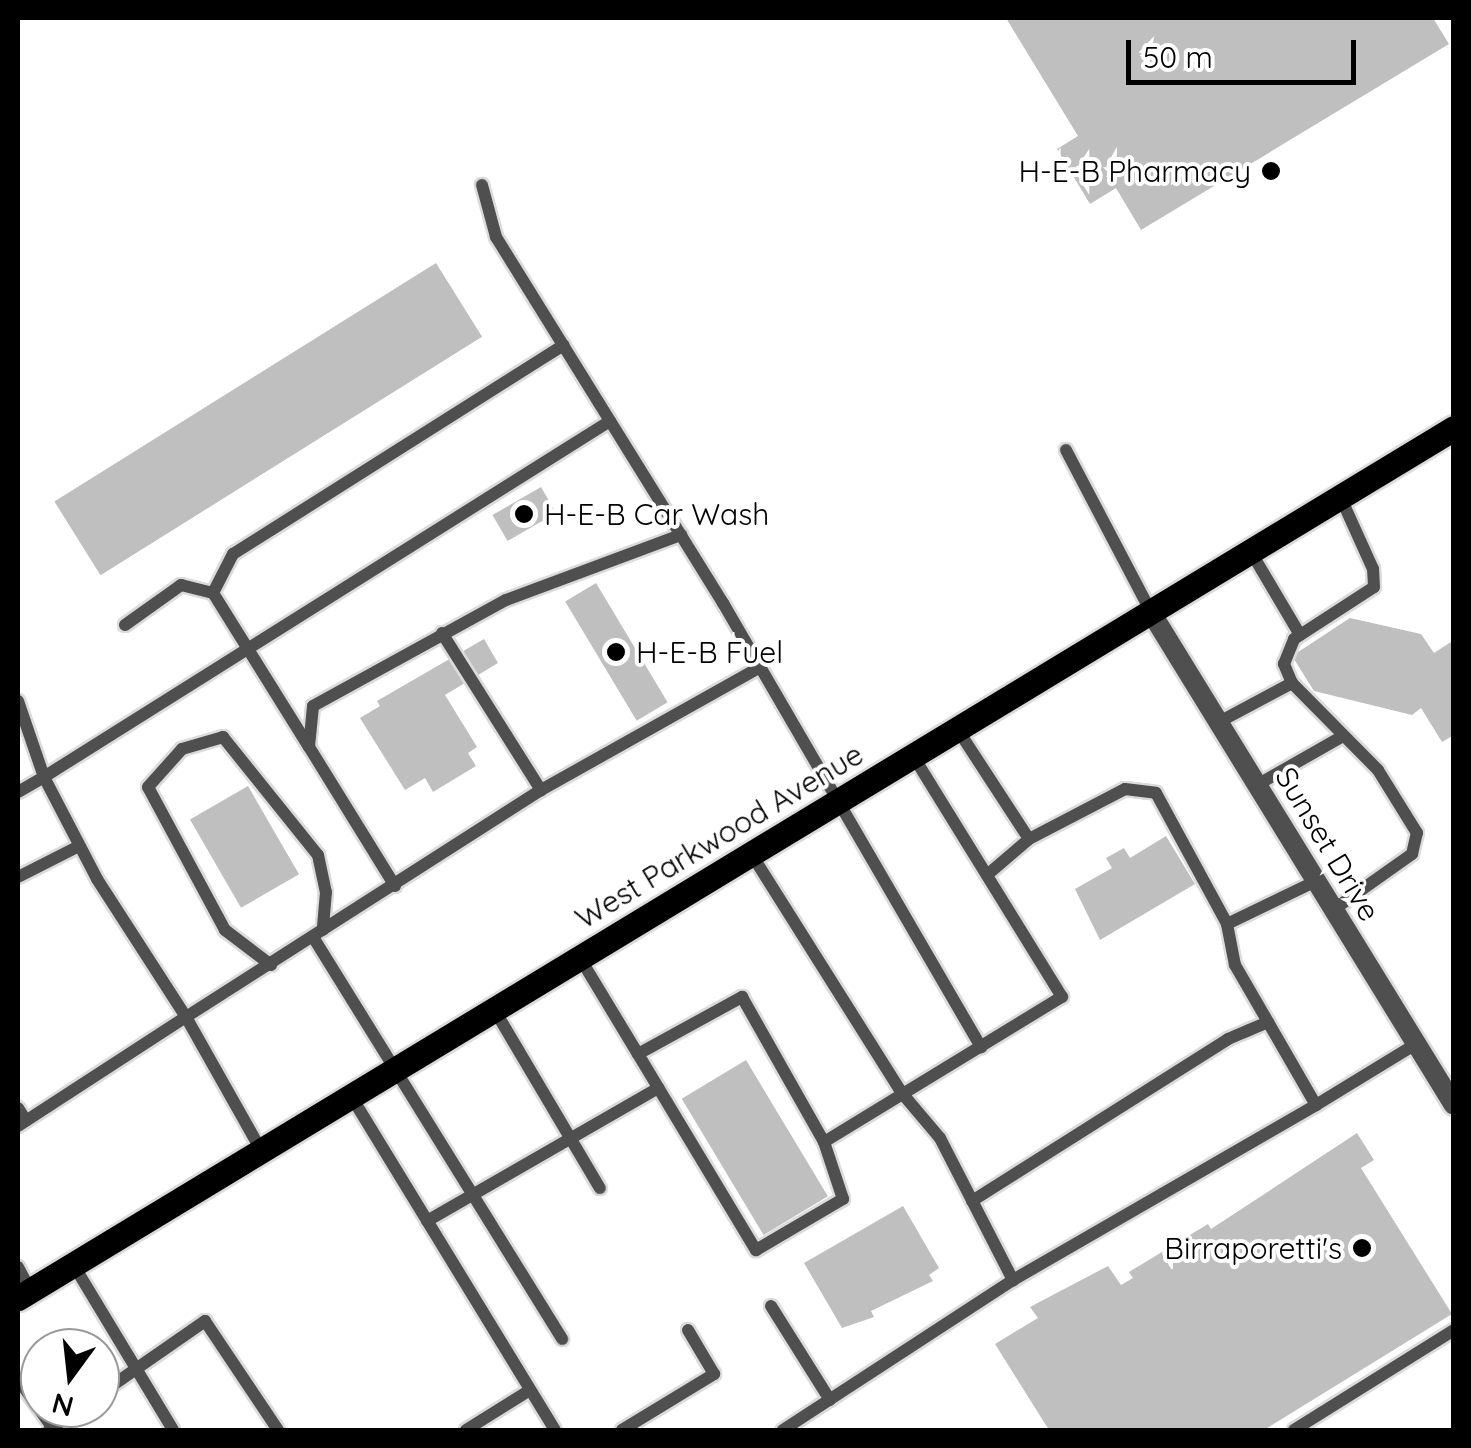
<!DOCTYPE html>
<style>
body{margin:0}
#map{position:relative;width:1471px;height:1448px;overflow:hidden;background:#fff;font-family:Quicksand,sans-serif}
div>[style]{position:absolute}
.building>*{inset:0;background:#bfbfbf;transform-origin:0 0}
.roads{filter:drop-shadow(2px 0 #dbdbdb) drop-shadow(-2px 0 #dbdbdb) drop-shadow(0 2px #dbdbdb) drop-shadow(0 -2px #dbdbdb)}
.service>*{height:12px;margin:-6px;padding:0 6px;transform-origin:6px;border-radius:6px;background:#4f4f4f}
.tertiary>*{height:20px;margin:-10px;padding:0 10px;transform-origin:10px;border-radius:10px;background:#4f4f4f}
.primary>*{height:25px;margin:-12.5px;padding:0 12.5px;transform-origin:12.5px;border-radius:12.5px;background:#000}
.dots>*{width:28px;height:28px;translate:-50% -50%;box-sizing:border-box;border:5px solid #fff;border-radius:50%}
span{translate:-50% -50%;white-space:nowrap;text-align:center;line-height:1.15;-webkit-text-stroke:8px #fff;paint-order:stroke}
.poi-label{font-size:30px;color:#000}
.right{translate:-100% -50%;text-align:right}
.left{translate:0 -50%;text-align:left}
.street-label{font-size:30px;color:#000}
.frame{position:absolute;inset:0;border:20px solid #000;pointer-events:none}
.north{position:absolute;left:20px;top:1328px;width:100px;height:100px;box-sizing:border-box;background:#fff;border:2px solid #999;border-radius:50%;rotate:195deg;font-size:28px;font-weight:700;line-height:40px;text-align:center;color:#000}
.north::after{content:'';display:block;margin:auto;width:35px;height:45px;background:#000;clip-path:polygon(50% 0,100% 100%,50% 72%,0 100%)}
.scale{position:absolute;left:1126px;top:40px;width:230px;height:45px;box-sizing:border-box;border:5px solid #000;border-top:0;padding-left:12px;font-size:30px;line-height:35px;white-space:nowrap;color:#000;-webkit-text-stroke:8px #fff;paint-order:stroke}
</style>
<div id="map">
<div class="building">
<i style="clip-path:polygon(1006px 18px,1433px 18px,1449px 44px,1141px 230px,1116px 188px,1090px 204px,1057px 149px,1078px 136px)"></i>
<i style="left:436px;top:263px;width:87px;height:450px;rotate:58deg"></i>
<i style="left:541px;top:487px;width:30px;height:56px;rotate:60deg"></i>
<i style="left:596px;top:583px;width:139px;height:36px;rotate:59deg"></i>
<i style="clip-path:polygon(1350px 618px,1421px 634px,1434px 653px,1454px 640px,1454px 735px,1442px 742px,1421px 708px,1412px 715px,1314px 691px,1292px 656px)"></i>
<i style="clip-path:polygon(484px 639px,498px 663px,445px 695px,477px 747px,468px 753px,476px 766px,433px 792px,425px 778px,405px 790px,360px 718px,380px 706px,377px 701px)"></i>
<i style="left:248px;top:786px;width:102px;height:67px;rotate:60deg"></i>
<i style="clip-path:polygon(1166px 836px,1195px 884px,1100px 940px,1075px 889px,1112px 868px,1106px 858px,1124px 848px,1130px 858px)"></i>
<i style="left:746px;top:1060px;width:159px;height:75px;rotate:59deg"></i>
<i style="clip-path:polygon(1357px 1133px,1374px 1160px,1361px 1168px,1452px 1314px,1264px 1430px,1049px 1430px,995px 1344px,1038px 1318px,1030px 1307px,1108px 1266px,1121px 1285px,1133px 1278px,1129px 1272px,1208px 1224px,1211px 1229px)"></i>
<i style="clip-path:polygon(903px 1206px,939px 1268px,929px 1275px,933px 1281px,871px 1311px,874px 1317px,842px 1328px,804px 1263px)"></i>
</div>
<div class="roads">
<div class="service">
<i style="left:482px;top:185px;width:54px;rotate:74.9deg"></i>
<i style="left:496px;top:237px;width:431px;rotate:58.2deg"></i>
<i style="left:723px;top:603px;width:514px;rotate:59.84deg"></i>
<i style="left:610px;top:421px;width:669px;rotate:147.83deg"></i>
<i style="left:44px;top:777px;width:115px;rotate:62.5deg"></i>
<i style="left:97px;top:879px;width:164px;rotate:57.2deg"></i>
<i style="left:186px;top:1017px;width:421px;rotate:-32.6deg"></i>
<i style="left:541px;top:790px;width:251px;rotate:-29.3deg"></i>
<i style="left:1066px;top:450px;width:185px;rotate:62.3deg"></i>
<i style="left:1251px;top:552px;width:96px;rotate:59.4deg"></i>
<i style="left:125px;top:625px;width:69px;rotate:-35.5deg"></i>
<i style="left:181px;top:585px;width:33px;rotate:14deg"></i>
<i style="left:442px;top:633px;width:186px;rotate:57.8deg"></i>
<i style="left:18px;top:701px;width:80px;rotate:71.1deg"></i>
<i style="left:44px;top:777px;width:30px;rotate:150deg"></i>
<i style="left:1219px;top:722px;width:83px;rotate:-28.1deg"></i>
<i style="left:958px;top:730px;width:130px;rotate:56.9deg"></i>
<i style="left:309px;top:747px;width:181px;rotate:-121.9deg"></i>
<i style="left:213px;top:593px;width:44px;rotate:-62.9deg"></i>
<i style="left:233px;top:554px;width:391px;rotate:-32.3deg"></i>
<i style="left:1257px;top:785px;width:97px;rotate:-29.7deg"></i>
<i style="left:752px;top:855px;width:280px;rotate:57.8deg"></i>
<i style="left:901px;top:1092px;width:60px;rotate:49.7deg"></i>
<i style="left:940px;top:1138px;width:160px;rotate:62.8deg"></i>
<i style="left:1013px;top:1280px;width:275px;rotate:146.9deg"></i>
<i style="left:987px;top:875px;width:55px;rotate:-40.6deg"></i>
<i style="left:1029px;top:839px;width:108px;rotate:-27.5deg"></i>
<i style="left:1125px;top:789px;width:31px;rotate:7deg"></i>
<i style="left:1156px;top:793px;width:149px;rotate:61.5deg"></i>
<i style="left:1227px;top:924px;width:42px;rotate:79deg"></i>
<i style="left:1235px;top:965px;width:66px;rotate:59.9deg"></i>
<i style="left:18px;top:877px;width:68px;rotate:-26.9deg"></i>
<i style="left:395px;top:886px;width:163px;rotate:-121.7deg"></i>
<i style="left:309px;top:747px;width:41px;rotate:-84.4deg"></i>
<i style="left:313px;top:706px;width:220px;rotate:-28.8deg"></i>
<i style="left:506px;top:600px;width:187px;rotate:-20.4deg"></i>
<i style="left:1333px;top:910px;width:97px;rotate:-35.3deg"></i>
<i style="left:1412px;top:854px;width:22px;rotate:-77deg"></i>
<i style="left:1417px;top:833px;width:74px;rotate:-121.8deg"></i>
<i style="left:1378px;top:770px;width:122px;rotate:-134.7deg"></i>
<i style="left:1292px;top:683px;width:21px;rotate:-113deg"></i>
<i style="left:1284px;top:664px;width:27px;rotate:-68deg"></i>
<i style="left:1294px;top:639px;width:95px;rotate:-33deg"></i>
<i style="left:1374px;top:587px;width:18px;rotate:-93deg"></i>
<i style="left:1373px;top:569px;width:78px;rotate:-114.3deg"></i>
<i style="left:1227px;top:924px;width:99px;rotate:-25.8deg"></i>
<i style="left:313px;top:937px;width:473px;rotate:58.2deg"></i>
<i style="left:580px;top:958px;width:112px;rotate:58.9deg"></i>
<i style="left:638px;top:1054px;width:119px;rotate:-28.7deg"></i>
<i style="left:742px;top:997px;width:167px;rotate:60.5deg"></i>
<i style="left:824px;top:1142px;width:279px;rotate:-31.4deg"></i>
<i style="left:1062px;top:997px;width:282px;rotate:-121.7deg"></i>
<i style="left:271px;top:965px;width:58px;rotate:-142.7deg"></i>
<i style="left:225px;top:930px;width:162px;rotate:-118.3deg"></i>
<i style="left:148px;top:787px;width:51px;rotate:-48.2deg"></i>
<i style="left:182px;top:749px;width:43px;rotate:-16.3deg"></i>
<i style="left:223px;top:737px;width:151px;rotate:51.2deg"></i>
<i style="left:318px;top:855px;width:38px;rotate:78deg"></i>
<i style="left:326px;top:892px;width:38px;rotate:95deg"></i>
<i style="left:494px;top:1009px;width:208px;rotate:59.4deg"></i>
<i style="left:638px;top:1054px;width:229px;rotate:59deg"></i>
<i style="left:756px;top:1250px;width:101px;rotate:-30.4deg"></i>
<i style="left:843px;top:1199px;width:60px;rotate:-108.4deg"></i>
<i style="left:351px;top:1096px;width:391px;rotate:58.6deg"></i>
<i style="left:18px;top:1108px;width:15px;rotate:58deg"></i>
<i style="left:18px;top:1126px;width:200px;rotate:-33deg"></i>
<i style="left:186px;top:1017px;width:153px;rotate:60.6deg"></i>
<i style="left:972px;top:1201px;width:303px;rotate:-32.3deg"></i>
<i style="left:1228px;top:1039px;width:43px;rotate:-23deg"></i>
<i style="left:1268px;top:1022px;width:96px;rotate:60deg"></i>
<i style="left:1316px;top:1105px;width:117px;rotate:-31.4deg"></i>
<i style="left:427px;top:1221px;width:267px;rotate:-29.9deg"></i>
<i style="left:73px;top:1264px;width:194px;rotate:58.9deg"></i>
<i style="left:18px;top:1267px;width:26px;rotate:62deg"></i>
<i style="left:1013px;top:1280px;width:350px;rotate:-30deg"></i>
<i style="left:771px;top:1306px;width:111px;rotate:57.9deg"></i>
<i style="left:18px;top:1379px;width:62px;rotate:54.8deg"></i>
<i style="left:100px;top:1394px;width:128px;rotate:-34.8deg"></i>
<i style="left:205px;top:1321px;width:131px;rotate:56.2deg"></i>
<i style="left:49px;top:1430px;width:39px;rotate:-35deg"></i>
<i style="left:466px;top:1430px;width:75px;rotate:-32deg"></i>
<i style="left:622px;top:1430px;width:108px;rotate:-31.3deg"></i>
<i style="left:714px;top:1374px;width:51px;rotate:-120.6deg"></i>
<i style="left:1294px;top:1430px;width:189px;rotate:-32deg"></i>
</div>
<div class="tertiary">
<i style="left:1152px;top:614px;width:576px;rotate:58.41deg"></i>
</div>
<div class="primary">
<i style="left:18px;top:1298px;width:1679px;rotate:-31.21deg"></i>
</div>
</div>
<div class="dots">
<i style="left:1271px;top:171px;background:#000"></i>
<i style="left:524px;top:514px;background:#000"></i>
<i style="left:616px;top:652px;background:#000"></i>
<i style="left:1362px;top:1248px;background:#000"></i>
</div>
<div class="poi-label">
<span class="right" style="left:1251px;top:171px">H-E-B Pharmacy</span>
<span class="left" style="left:544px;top:514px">H-E-B Car Wash</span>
<span class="left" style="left:636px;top:652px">H-E-B Fuel</span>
<span class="right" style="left:1342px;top:1248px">Birraporetti's</span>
</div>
<div class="street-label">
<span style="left:719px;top:836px;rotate:-31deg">West Parkwood Avenue</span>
<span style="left:1328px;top:844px;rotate:59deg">Sunset Drive</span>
</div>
<div class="frame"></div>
<div class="north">N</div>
<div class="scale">50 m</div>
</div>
